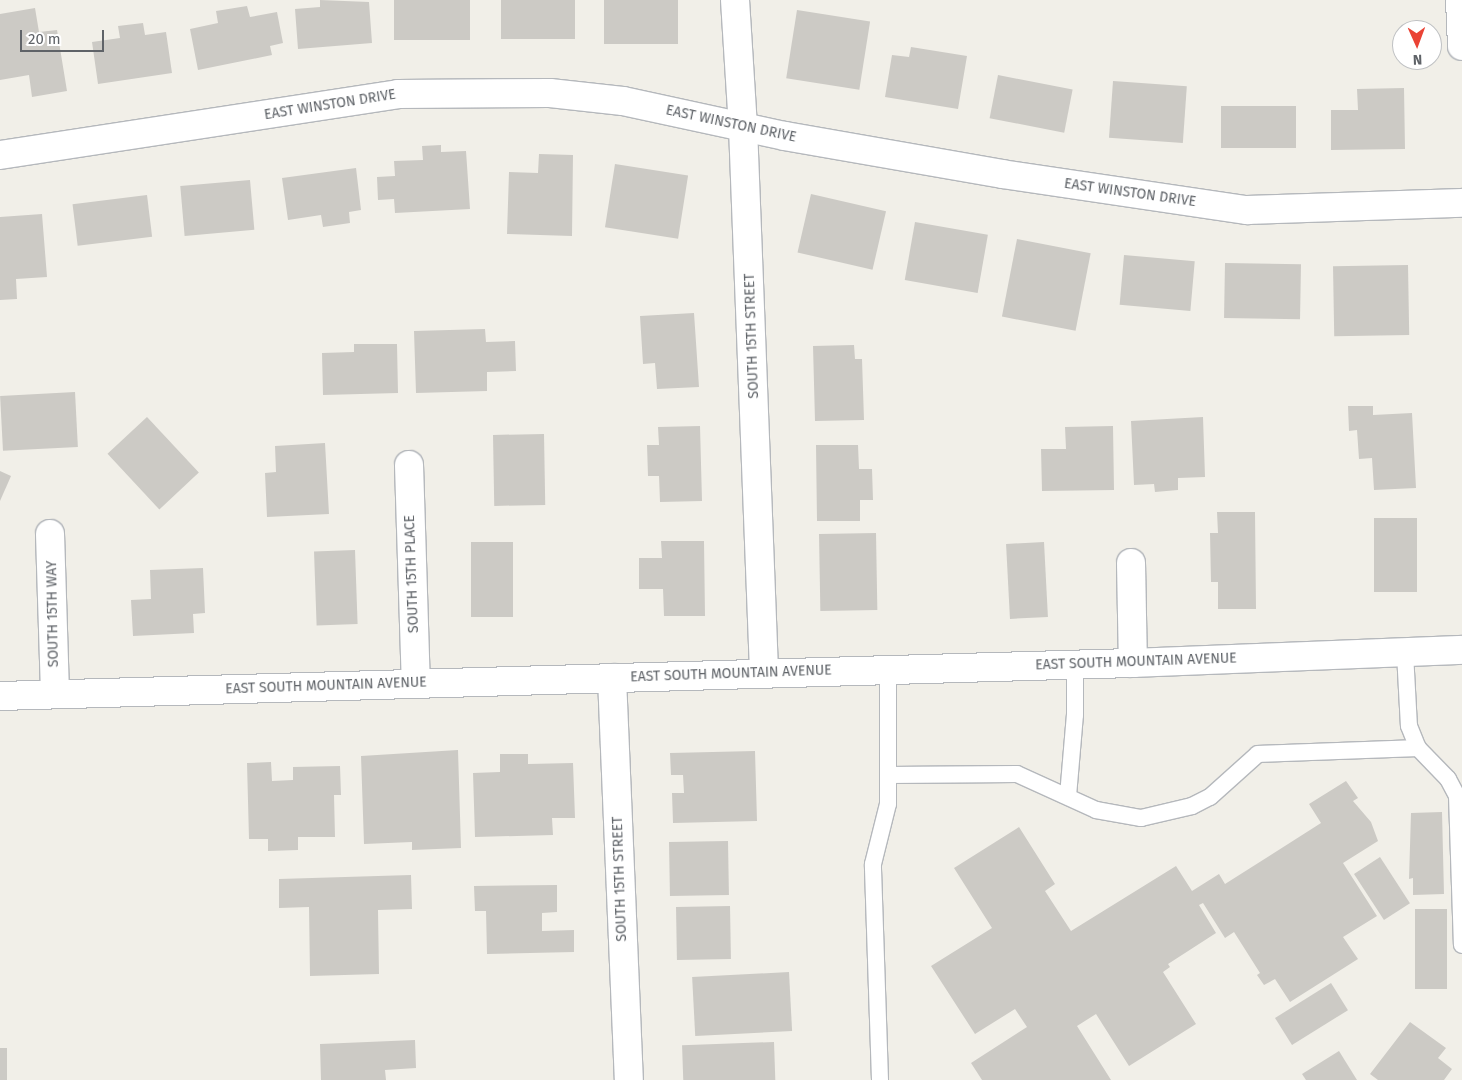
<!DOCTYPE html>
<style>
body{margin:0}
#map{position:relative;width:1462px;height:1080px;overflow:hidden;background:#f1efe8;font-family:"Fira Sans",sans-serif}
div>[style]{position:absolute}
.building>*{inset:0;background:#cccac5;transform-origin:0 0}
.roads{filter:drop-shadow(1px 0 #b5b8bc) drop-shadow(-1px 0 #b5b8bc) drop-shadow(0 1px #b5b8bc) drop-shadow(0 -1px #b5b8bc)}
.service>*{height:16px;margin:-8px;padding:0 8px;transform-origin:8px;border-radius:8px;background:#fff}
.minor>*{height:28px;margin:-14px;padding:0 14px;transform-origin:14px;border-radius:14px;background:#fff}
span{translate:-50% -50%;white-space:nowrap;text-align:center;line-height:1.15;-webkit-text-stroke:4.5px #fff;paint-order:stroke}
.street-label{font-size:14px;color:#5f6368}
.north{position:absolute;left:1392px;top:20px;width:50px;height:50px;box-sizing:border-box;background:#fff;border:1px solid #bfc1c3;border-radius:50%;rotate:178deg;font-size:14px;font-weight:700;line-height:20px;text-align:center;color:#5f6368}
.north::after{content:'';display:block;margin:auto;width:18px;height:22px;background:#ea4335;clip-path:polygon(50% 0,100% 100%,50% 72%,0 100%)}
.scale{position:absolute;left:20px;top:30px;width:84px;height:22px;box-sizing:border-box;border:2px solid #5f6368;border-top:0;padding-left:6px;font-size:15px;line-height:18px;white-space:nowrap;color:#5f6368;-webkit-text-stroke:4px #fff;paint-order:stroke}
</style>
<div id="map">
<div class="building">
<i style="clip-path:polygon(320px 0,369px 2px,372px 43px,298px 49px,295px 9px,320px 7px)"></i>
<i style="left:394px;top:0;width:76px;height:40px"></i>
<i style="left:501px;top:0;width:74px;height:39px"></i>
<i style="left:604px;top:0;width:74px;height:44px"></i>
<i style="clip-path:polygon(247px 6px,250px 17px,277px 12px,283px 43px,270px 46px,272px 55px,198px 70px,190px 29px,218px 23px,216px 11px)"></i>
<i style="clip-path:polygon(35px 8px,39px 32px,57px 30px,67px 91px,32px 97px,29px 75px,0 80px,0 14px)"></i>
<i style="left:797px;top:10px;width:74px;height:69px;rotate:9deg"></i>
<i style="clip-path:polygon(143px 23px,145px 35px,166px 32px,172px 73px,98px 84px,92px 42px,120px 38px,118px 26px)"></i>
<i style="clip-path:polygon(911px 47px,967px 56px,958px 109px,885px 97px,892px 55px,909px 57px)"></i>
<i style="left:998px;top:75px;width:76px;height:44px;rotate:11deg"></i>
<i style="left:1113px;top:81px;width:74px;height:57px;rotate:4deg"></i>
<i style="clip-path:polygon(1404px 88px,1405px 149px,1331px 150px,1331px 110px,1358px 110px,1357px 89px)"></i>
<i style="left:1221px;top:106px;width:75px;height:42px"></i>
<i style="clip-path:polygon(441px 145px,441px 152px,466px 151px,470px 209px,395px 213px,394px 199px,378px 200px,377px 177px,395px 176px,394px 161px,423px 160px,422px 146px)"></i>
<i style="clip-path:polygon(539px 154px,573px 155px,572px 236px,507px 234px,509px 172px,538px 173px)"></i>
<i style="left:615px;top:164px;width:74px;height:64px;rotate:9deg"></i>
<i style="clip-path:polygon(356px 168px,361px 210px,349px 212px,350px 223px,323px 227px,321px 215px,288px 220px,282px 178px)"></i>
<i style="left:250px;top:180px;width:50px;height:70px;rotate:85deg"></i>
<i style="left:811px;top:194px;width:77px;height:60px;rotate:13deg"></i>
<i style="left:147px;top:195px;width:42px;height:75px;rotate:83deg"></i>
<i style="clip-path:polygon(42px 214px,47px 277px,16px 279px,17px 299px,0 300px,0 217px)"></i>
<i style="left:915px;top:222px;width:74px;height:59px;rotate:10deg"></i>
<i style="left:1017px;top:239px;width:75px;height:79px;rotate:11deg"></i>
<i style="left:1124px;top:255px;width:71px;height:50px;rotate:5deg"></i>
<i style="left:1225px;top:263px;width:76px;height:55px;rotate:1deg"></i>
<i style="left:1408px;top:265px;width:70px;height:75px;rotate:89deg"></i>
<i style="clip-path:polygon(694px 313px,699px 387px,657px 389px,655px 363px,643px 364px,640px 316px)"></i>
<i style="clip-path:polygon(485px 329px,486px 342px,515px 341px,516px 371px,487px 372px,487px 391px,416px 393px,414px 331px)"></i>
<i style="clip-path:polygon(354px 344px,397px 344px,398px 393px,323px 395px,322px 353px,354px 352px)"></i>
<i style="clip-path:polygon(854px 345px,855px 359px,862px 359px,864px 420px,815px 421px,813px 346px)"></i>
<i style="left:75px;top:392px;width:55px;height:75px;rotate:87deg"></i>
<i style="clip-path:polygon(1348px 406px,1373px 406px,1373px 415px,1412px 413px,1416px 488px,1374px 490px,1372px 458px,1359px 459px,1357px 430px,1349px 431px)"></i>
<i style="left:147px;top:417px;width:76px;height:54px;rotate:47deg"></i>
<i style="clip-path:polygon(1203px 417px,1205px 477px,1178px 478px,1178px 490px,1155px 492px,1154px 484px,1134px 485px,1131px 421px)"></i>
<i style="clip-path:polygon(700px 426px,702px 501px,660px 502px,659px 476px,648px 476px,647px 445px,659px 445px,658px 427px)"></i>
<i style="clip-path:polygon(1113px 426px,1114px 490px,1042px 491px,1041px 449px,1066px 449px,1065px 427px)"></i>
<i style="left:544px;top:434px;width:71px;height:51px;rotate:89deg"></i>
<i style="clip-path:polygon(325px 443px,329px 514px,267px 517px,265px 473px,276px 472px,275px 446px)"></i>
<i style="clip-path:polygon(816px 445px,858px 445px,859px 469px,872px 469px,873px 500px,860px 500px,860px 521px,817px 521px)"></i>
<i style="clip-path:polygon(0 471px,11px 476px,0 501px)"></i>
<i style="clip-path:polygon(1217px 512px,1255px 512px,1256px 609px,1218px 609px,1218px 582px,1211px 582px,1210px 533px,1218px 533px)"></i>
<i style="left:1374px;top:518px;width:43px;height:74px"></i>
<i style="left:876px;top:533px;width:77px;height:57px;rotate:89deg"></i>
<i style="clip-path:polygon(661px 541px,704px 541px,705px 616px,664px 616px,663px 589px,639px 589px,639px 558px,662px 558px)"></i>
<i style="left:471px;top:542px;width:42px;height:75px"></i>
<i style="left:1044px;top:542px;width:75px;height:38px;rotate:87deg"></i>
<i style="left:355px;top:550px;width:74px;height:41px;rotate:88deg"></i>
<i style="clip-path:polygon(203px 568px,205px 613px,193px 614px,194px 633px,133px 636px,131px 600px,151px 599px,150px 570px)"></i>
<i style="clip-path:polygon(458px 750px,461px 848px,412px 850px,412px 842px,364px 844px,361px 756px)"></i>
<i style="clip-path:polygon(755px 751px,757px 821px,673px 823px,672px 793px,684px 793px,683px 775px,671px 775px,670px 753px)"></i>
<i style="clip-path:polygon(500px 754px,528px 754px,528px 764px,573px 763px,575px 818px,552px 818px,553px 835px,475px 837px,473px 773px,500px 772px)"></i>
<i style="clip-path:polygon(271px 762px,272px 781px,293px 780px,293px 767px,340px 766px,341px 795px,334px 795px,335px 837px,298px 837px,298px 850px,268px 851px,268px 839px,249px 839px,247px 763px)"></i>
<i style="clip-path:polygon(1346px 781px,1358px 798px,1353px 801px,1371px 822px,1378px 841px,1343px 863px,1377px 916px,1343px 937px,1358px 959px,1290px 1002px,1275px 979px,1264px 985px,1257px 975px,1260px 973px,1234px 932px,1225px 938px,1203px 903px,1199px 905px,1216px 933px,1168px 964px,1170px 967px,1163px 972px,1196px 1024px,1129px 1066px,1096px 1014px,1077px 1026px,1111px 1080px,982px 1080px,971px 1063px,1027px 1027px,1015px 1009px,975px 1034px,931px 966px,992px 928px,954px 868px,1019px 827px,1055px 884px,1045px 891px,1071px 931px,1176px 866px,1192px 891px,1219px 874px,1225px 884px,1321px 823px,1309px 804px)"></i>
<i style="clip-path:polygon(1442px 812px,1444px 894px,1413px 895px,1413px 878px,1409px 879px,1411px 813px)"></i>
<i style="left:728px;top:841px;width:54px;height:59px;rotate:89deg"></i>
<i style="left:1380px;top:857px;width:55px;height:31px;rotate:57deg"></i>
<i style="clip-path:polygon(411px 875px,412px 909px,378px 910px,379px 974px,310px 976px,309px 907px,279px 908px,279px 879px)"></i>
<i style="clip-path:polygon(557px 885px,557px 912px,542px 913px,542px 931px,574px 930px,574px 952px,487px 954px,486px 911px,475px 911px,474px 886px)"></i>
<i style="left:730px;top:906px;width:53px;height:54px;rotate:89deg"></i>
<i style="left:1415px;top:909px;width:32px;height:80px"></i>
<i style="left:789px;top:972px;width:59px;height:97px;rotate:87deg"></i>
<i style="left:1331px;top:983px;width:32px;height:66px;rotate:58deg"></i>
<i style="clip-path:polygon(1410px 1022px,1446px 1048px,1438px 1058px,1452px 1069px,1444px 1080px,1378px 1080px,1370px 1074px)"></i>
<i style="clip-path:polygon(415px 1040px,416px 1068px,385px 1070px,386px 1080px,321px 1080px,320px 1044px)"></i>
<i style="left:774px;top:1042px;width:38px;height:92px;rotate:88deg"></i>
<i style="left:0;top:1048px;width:7px;height:32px"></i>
<i style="clip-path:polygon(1339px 1051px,1357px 1080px,1306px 1080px,1302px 1074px)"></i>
</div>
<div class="roads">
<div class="service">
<i style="left:1405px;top:653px;width:73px;rotate:86.9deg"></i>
<i style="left:1409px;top:726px;width:24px;rotate:68deg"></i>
<i style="left:1418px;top:748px;width:43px;rotate:45.9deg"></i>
<i style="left:1448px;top:779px;width:19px;rotate:62deg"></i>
<i style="left:1457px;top:796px;width:149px;rotate:88.1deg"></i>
<i style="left:888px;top:775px;width:129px;rotate:-0.4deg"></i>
<i style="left:1017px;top:774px;width:87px;rotate:24.5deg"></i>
<i style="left:1096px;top:810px;width:46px;rotate:10.1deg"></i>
<i style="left:1141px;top:818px;width:52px;rotate:-13.2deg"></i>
<i style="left:1192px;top:806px;width:20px;rotate:-27deg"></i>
<i style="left:1210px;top:797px;width:64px;rotate:-41.9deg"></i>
<i style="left:1258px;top:754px;width:160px;rotate:-2.1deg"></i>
<i style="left:1068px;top:796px;width:81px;rotate:-85.1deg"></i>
<i style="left:1075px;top:715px;width:50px;rotate:-90deg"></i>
<i style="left:880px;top:1080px;width:216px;rotate:-91.9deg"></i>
<i style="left:873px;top:864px;width:62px;rotate:-76deg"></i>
<i style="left:888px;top:804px;width:134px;rotate:-90deg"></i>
</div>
<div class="minor">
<i style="left:735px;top:0;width:127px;rotate:86.4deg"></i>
<i style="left:743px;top:127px;width:545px;rotate:87.79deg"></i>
<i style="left:1460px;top:0;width:46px;rotate:87.5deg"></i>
<i style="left:0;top:155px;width:403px;rotate:-8.7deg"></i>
<i style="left:398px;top:94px;width:152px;rotate:-0.4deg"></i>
<i style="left:550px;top:93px;width:73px;rotate:6.3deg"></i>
<i style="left:623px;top:101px;width:166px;rotate:12.2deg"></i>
<i style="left:785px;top:136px;width:220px;rotate:9.9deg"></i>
<i style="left:1002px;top:174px;width:248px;rotate:8.4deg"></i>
<i style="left:1247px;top:210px;width:215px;rotate:-1.9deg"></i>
<i style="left:409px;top:465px;width:218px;rotate:88.2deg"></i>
<i style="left:50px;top:534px;width:160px;rotate:88.2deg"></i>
<i style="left:1131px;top:563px;width:100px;rotate:88.9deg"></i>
<i style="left:612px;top:678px;width:402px;rotate:87.6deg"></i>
<i style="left:0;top:696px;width:1133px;rotate:-1.67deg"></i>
<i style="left:1133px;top:663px;width:329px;rotate:-2.3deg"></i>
</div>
</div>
<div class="street-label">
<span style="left:330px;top:105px;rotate:-9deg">EAST WINSTON DRIVE</span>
<span style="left:731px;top:124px;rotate:12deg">EAST WINSTON DRIVE</span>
<span style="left:1130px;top:193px;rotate:8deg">EAST WINSTON DRIVE</span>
<span style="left:752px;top:336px;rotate:-92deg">SOUTH 15TH STREET</span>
<span style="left:412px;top:574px;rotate:-92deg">SOUTH 15TH PLACE</span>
<span style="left:53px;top:614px;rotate:-91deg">SOUTH 15TH WAY</span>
<span style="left:1136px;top:662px;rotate:-2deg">EAST SOUTH MOUNTAIN AVENUE</span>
<span style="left:731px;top:674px;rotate:-2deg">EAST SOUTH MOUNTAIN AVENUE</span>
<span style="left:326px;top:686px;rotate:-2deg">EAST SOUTH MOUNTAIN AVENUE</span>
<span style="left:620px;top:879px;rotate:-92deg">SOUTH 15TH STREET</span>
</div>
<div class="north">N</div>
<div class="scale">20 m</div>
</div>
